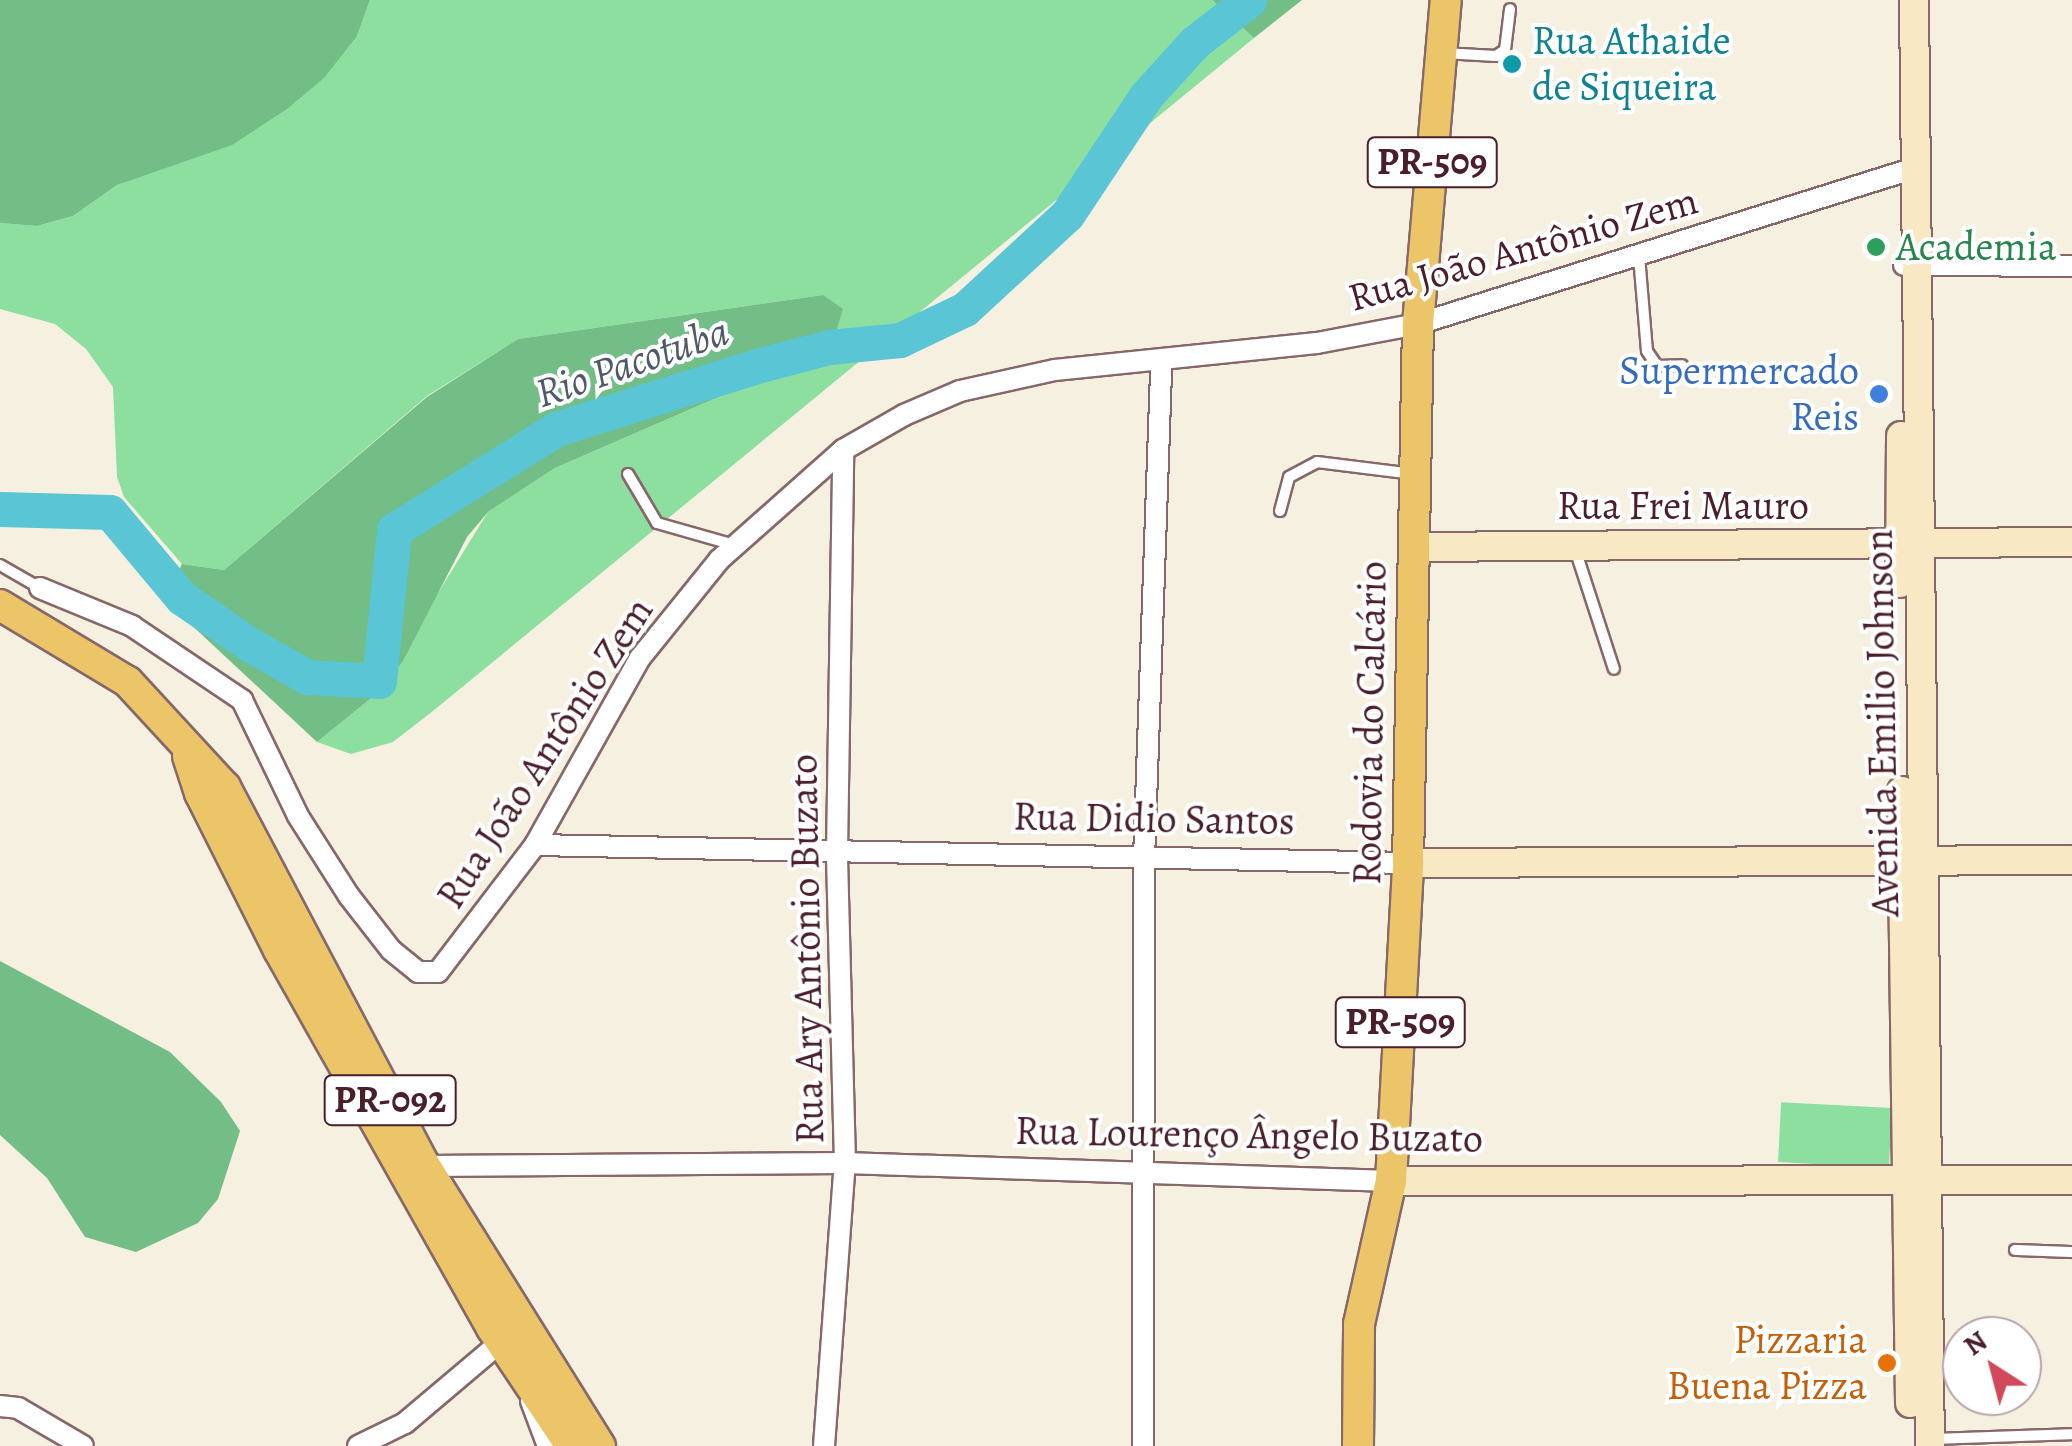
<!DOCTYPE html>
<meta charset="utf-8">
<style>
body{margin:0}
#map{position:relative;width:2072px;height:1446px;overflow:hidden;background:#f6f0e0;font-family:Alegreya,serif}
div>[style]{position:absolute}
.green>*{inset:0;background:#8ddfa0;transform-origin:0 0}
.forest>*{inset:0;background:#72be86}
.river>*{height:35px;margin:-17.5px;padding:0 17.5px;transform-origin:17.5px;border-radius:17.5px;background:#5ac5d4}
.roads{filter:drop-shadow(2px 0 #86686a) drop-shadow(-2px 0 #86686a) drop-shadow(0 2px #86686a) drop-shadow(0 -2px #86686a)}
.lane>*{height:10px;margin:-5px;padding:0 5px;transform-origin:5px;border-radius:5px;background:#fff}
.street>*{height:20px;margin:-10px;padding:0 10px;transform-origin:10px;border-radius:10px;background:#fff}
.secondary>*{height:28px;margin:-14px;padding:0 14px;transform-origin:14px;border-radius:14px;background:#f8e8c3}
.primary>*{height:30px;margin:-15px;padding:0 15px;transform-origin:15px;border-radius:15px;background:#edc569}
.dots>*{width:28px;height:28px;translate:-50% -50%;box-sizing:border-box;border:5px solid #fff;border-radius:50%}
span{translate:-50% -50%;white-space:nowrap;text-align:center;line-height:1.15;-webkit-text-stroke:8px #fff;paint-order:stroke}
.shield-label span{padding:2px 8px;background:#fff;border:2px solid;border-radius:8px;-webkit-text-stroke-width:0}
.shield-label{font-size:38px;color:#4a1f2b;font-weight:700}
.culture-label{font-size:40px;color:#0d838f}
.left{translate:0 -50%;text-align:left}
.leisure-label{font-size:40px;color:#27864d}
.street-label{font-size:40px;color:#4a1f2b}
.shop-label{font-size:40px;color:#366cbe}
.right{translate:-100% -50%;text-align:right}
.food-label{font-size:40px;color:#c56008}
.water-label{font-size:42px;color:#505966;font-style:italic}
.north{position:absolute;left:1942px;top:1316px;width:100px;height:100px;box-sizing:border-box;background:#fff;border:2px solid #b7a5aa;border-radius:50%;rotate:324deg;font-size:28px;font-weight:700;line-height:40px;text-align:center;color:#4a1f2b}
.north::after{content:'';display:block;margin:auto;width:35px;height:45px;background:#d1495b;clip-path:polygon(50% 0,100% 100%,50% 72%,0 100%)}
</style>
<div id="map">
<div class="green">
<i style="clip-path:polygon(370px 0,1212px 0,1254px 38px,433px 711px,393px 742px,351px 754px,317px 742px,375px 695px,488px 512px,555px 468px,799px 362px,823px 295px,518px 339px,427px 396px,224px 570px,182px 564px,124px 497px,117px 477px,113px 387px,86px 349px,55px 324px,0 309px,0 223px,37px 226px,73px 216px,117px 185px,153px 170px,357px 36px)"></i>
<i style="left:1892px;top:1108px;width:60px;height:111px;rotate:93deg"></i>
</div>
<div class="forest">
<i style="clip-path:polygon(0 0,370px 0,357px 36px,324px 78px,287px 109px,232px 145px,117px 185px,73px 216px,37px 226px,0 223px)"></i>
<i style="clip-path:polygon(1212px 0,1302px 0,1254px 38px)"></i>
<i style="clip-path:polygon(823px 295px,843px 309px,837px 329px,799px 362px,555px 468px,488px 512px,467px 537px,403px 661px,375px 695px,317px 742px,170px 605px,171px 585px,182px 564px,224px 570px,427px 397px,518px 339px)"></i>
<i style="clip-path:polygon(0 961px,170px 1052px,221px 1102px,240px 1131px,218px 1199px,198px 1223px,136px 1252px,85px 1237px,47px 1178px,0 1135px)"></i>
</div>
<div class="river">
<i style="left:0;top:509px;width:110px;rotate:1.6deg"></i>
<i style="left:110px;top:512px;width:112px;rotate:50.1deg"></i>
<i style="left:182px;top:598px;width:81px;rotate:34.5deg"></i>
<i style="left:249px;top:644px;width:67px;rotate:29.6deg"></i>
<i style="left:307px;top:677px;width:72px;rotate:3.2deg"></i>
<i style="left:379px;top:681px;width:152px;rotate:-84.3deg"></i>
<i style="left:394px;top:530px;width:191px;rotate:-31.9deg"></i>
<i style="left:556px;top:429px;width:214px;rotate:-17.4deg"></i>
<i style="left:760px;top:365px;width:71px;rotate:-14.6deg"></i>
<i style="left:829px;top:347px;width:71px;rotate:-5.6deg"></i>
<i style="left:900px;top:340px;width:72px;rotate:-25.5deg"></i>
<i style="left:965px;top:309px;width:139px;rotate:-42.7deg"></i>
<i style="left:1067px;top:215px;width:143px;rotate:-56.4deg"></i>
<i style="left:1146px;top:96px;width:72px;rotate:-47.8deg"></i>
<i style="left:1194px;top:43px;width:70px;rotate:-38deg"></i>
</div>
<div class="roads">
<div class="lane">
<i style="left:1443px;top:53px;width:53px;rotate:3.2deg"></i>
<i style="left:1496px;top:56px;width:11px;rotate:-34deg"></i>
<i style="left:1505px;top:50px;width:41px;rotate:-83deg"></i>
<i style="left:1639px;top:256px;width:95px;rotate:85.2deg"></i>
<i style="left:1647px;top:351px;width:18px;rotate:56deg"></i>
<i style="left:1657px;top:366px;width:25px;rotate:-2deg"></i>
<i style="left:628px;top:474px;width:57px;rotate:59.4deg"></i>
<i style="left:657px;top:523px;width:80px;rotate:15.9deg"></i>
<i style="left:1280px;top:511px;width:35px;rotate:-75deg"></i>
<i style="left:1289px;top:477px;width:32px;rotate:-28deg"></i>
<i style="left:1317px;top:462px;width:97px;rotate:7.1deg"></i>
<i style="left:1574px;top:546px;width:129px;rotate:72deg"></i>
<i style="left:0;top:565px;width:46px;rotate:29.9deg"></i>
<i style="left:2015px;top:1250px;width:57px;rotate:2deg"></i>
<i style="left:1931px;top:1439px;width:141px;rotate:-2deg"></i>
</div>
<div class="street">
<i style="left:1904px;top:265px;width:168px;rotate:0.3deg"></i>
<i style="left:40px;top:588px;width:100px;rotate:22.4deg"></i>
<i style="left:132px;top:626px;width:133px;rotate:33.9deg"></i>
<i style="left:242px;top:700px;width:129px;rotate:64.2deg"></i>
<i style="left:298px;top:816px;width:95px;rotate:57.5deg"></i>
<i style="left:349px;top:896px;width:68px;rotate:52.1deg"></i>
<i style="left:391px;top:950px;width:35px;rotate:39deg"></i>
<i style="left:418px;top:972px;width:20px"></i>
<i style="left:438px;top:972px;width:160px;rotate:-52.6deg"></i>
<i style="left:535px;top:845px;width:214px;rotate:-60.7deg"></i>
<i style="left:640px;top:658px;width:126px;rotate:-51.1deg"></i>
<i style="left:719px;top:560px;width:166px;rotate:-41.6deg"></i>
<i style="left:843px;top:450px;width:70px;rotate:-29.8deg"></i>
<i style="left:904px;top:415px;width:61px;rotate:-23.2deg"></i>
<i style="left:960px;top:391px;width:97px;rotate:-12.5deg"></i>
<i style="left:1055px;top:370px;width:263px;rotate:-5.9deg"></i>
<i style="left:1317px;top:343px;width:103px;rotate:-10.7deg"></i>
<i style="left:1418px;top:324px;width:524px;rotate:-17.43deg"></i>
<i style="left:535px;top:845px;width:873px;rotate:1.18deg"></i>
<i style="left:425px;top:1166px;width:420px;rotate:-0.4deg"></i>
<i style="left:845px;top:1163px;width:546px;rotate:1.89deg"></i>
<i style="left:531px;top:1401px;width:48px;rotate:69.3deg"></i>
<i style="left:0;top:1406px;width:18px;rotate:6deg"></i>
<i style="left:18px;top:1408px;width:75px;rotate:30.3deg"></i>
<i style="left:358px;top:1446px;width:52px;rotate:-26.1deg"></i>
<i style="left:405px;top:1423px;width:126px;rotate:-40.2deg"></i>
<i style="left:824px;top:1446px;width:284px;rotate:-85.8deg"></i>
<i style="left:845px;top:1163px;width:311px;rotate:-91.5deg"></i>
<i style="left:837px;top:852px;width:402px;rotate:-89.1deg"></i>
<i style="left:1143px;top:1446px;width:587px;rotate:-89.9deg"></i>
<i style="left:1144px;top:859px;width:498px;rotate:-88deg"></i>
</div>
<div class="secondary">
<i style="left:1914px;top:0;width:1446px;rotate:89.37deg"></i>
<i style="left:1414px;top:547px;width:658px;rotate:-0.44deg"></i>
<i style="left:1900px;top:583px;width:147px;rotate:-89.6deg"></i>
<i style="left:1902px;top:791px;width:612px;rotate:89.25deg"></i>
<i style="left:1408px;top:863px;width:664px;rotate:-0.26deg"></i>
<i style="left:1391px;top:1181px;width:681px;rotate:-0.08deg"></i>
</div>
<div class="primary">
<i style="left:0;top:605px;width:149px;rotate:31deg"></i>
<i style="left:128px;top:682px;width:143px;rotate:47.3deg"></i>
<i style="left:225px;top:787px;width:429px;rotate:62.2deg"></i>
<i style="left:425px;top:1166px;width:330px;rotate:58deg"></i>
<i style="left:188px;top:756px;width:39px;rotate:72deg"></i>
<i style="left:200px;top:793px;width:176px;rotate:63.3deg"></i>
<i style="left:279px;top:950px;width:434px;rotate:60.6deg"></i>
<i style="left:492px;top:1328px;width:142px;rotate:56.2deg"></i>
<i style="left:1358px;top:1446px;width:122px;rotate:-89.5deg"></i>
<i style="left:1359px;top:1324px;width:147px;rotate:-77.4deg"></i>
<i style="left:1391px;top:1181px;width:318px;rotate:-86.9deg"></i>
<i style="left:1408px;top:863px;width:539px;rotate:-88.94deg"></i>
<i style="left:1418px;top:324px;width:325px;rotate:-85.1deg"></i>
</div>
</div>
<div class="dots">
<i style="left:1512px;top:64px;background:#0f9aa8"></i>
<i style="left:1876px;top:247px;background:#2e9e5b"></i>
<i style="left:1879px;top:394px;background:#3f7fe0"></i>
<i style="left:1887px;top:1363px;background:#e8710a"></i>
</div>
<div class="shield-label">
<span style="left:1432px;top:162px">PR-509</span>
<span style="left:1400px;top:1022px">PR-509</span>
<span style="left:390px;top:1100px">PR-092</span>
</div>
<div class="culture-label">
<span class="left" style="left:1532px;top:64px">Rua Athaide<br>de Siqueira</span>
</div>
<div class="leisure-label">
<span class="left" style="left:1896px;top:247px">Academia</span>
</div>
<div class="street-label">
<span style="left:1523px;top:249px;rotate:-16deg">Rua João Antônio Zem</span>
<span style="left:1683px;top:506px">Rua Frei Mauro</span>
<span style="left:1370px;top:723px;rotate:-89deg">Rodovia do Calcário</span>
<span style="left:1882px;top:723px;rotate:-91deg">Avenida Emilio Johnson</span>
<span style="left:545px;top:753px;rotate:-57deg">Rua João Antônio Zem</span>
<span style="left:1154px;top:819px;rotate:1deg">Rua Didio Santos</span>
<span style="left:807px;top:949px;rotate:-91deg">Rua Ary Antônio Buzato</span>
<span style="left:1249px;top:1135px;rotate:1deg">Rua Lourenço Ângelo Buzato</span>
</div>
<div class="shop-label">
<span class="right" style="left:1859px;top:394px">Supermercado<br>Reis</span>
</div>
<div class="food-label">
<span class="right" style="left:1867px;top:1363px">Pizzaria<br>Buena Pizza</span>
</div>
<div class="water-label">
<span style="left:632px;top:362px;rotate:-19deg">Rio Pacotuba</span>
</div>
<div class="north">N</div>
</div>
